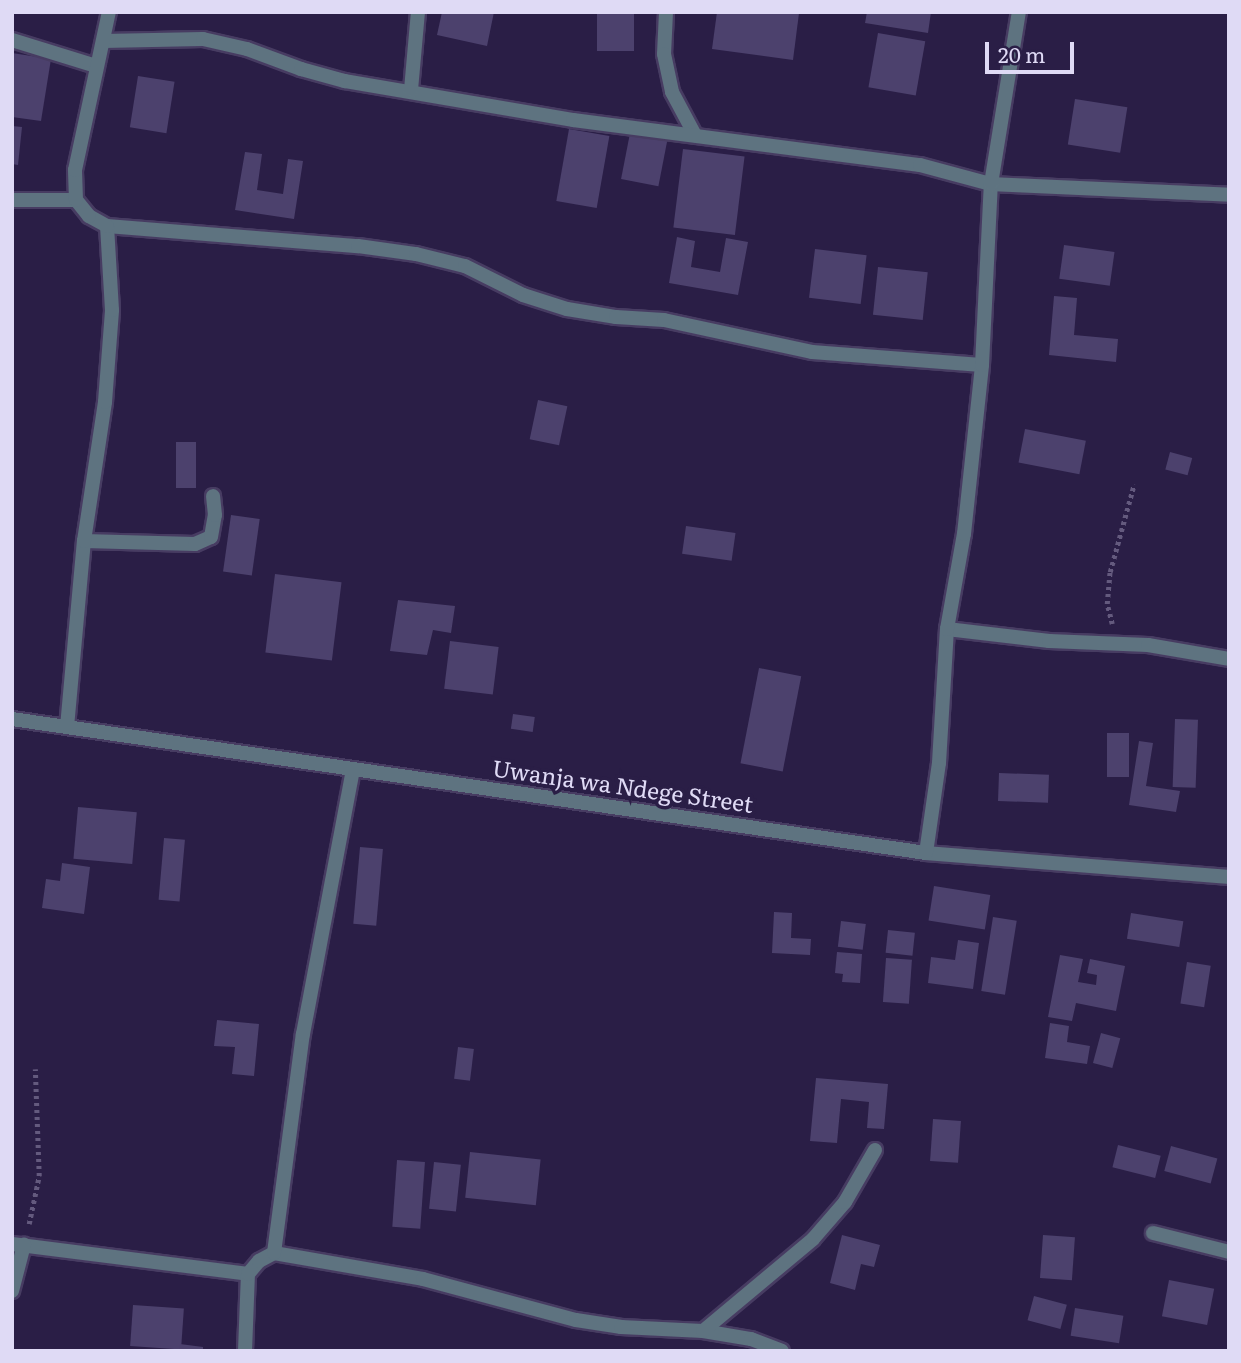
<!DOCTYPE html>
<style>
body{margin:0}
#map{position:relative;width:1241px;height:1363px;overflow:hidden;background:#2a1e46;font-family:Literata,serif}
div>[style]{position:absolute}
.building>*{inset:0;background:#4c416d;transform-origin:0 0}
.path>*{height:4.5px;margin-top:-2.25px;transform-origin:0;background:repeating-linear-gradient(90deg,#645a7e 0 3.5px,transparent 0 7px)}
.roads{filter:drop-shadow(2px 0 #473c62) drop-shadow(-2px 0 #473c62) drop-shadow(0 2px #473c62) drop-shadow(0 -2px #473c62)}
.minor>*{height:14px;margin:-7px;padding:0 7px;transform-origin:7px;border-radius:7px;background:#5e7380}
.tertiary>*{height:14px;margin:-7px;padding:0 7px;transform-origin:7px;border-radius:7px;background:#5e7380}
span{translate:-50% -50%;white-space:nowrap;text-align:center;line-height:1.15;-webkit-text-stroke:7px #2a1e46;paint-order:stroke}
.street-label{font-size:23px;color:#dfdaf5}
.frame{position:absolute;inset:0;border:14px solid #dfdaf5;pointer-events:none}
.scale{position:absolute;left:985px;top:42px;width:89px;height:32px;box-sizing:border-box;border:4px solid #dfdaf5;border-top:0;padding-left:9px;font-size:21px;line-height:24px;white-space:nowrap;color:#dfdaf5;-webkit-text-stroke:5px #2a1e46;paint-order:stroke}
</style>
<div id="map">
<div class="building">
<i style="clip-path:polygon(442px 12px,494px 12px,487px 46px,437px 35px)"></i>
<i style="left:597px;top:12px;width:37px;height:39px"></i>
<i style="clip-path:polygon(717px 12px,799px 13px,793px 60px,712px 49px)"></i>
<i style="clip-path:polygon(867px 12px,931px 12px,928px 33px,865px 23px)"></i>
<i style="left:878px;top:33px;width:48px;height:55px;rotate:10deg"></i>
<i style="clip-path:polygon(12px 53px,51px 59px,41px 121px,12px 117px)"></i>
<i style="left:138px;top:76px;width:37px;height:52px;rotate:9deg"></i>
<i style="left:1075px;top:99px;width:53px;height:46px;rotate:9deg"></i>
<i style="clip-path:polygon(12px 126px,22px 127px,18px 165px,12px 164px)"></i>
<i style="left:631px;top:128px;width:38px;height:52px;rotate:11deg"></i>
<i style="left:569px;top:129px;width:41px;height:73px;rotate:10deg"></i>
<i style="left:683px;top:149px;width:62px;height:79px;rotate:7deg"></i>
<i style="clip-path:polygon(245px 152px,262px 154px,257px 190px,283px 194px,288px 159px,303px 161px,294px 219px,235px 210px)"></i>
<i style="clip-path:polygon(677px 237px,695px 241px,691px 267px,720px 272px,726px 238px,748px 242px,738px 295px,669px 283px)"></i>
<i style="left:1064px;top:245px;width:51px;height:34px;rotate:8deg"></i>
<i style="left:815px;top:249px;width:52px;height:49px;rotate:7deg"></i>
<i style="left:878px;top:267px;width:50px;height:48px;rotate:6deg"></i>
<i style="clip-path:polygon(1054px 296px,1077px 298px,1074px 335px,1118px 339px,1116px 362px,1049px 355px)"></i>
<i style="left:538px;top:400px;width:30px;height:40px;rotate:12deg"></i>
<i style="left:1025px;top:429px;width:62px;height:34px;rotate:11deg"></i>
<i style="left:196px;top:442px;width:46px;height:20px;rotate:90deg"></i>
<i style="left:1170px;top:452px;width:23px;height:18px;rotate:15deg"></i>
<i style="left:231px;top:515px;width:29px;height:57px;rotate:8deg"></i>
<i style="left:686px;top:526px;width:50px;height:28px;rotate:8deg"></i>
<i style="left:275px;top:574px;width:67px;height:79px;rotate:7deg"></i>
<i style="clip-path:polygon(398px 600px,455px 606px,451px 633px,433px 630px,427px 655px,390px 651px)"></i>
<i style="left:450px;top:641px;width:49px;height:48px;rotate:7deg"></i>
<i style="left:759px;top:668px;width:43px;height:97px;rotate:11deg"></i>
<i style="left:513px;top:714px;width:22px;height:15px;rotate:8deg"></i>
<i style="left:1175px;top:719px;width:23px;height:68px;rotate:2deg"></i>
<i style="left:1107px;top:733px;width:22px;height:44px"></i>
<i style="clip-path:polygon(1139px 741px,1153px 743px,1146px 786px,1180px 791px,1176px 812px,1129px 805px)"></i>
<i style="left:999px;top:773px;width:50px;height:28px;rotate:2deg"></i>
<i style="left:78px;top:807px;width:59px;height:52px;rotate:5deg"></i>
<i style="left:164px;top:838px;width:21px;height:62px;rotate:5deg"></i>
<i style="left:360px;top:847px;width:23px;height:77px;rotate:5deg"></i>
<i style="clip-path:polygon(62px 863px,90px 867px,84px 914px,42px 908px,46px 879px,60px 881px)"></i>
<i style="left:934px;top:886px;width:57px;height:35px;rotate:9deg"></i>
<i style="clip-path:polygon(774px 912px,792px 913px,791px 938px,811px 939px,810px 955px,772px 953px)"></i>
<i style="left:1131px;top:913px;width:53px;height:26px;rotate:9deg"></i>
<i style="left:993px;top:917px;width:24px;height:75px;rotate:9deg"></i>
<i style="left:841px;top:921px;width:25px;height:26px;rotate:7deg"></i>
<i style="left:888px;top:930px;width:27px;height:23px;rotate:6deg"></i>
<i style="clip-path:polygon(958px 940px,979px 943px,973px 989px,928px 983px,931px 957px,955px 960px)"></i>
<i style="clip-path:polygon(837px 952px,862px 954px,860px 983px,842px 982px,843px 974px,835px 973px)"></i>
<i style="clip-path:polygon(1060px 955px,1083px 959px,1078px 982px,1096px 985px,1097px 975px,1087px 973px,1090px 959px,1125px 966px,1116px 1011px,1076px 1003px,1072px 1021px,1048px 1017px)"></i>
<i style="left:886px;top:958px;width:26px;height:44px;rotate:4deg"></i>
<i style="left:1187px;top:962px;width:24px;height:42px;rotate:9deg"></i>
<i style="clip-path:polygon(217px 1020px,259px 1024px,254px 1076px,232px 1074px,235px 1047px,214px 1046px)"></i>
<i style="clip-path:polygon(1050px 1023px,1069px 1026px,1067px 1042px,1090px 1046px,1087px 1064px,1045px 1058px)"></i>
<i style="left:1101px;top:1033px;width:20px;height:31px;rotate:15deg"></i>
<i style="left:458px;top:1047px;width:16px;height:32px;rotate:7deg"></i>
<i style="clip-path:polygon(816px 1078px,888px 1084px,884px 1129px,867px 1128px,869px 1102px,841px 1099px,837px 1143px,810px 1141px)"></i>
<i style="left:933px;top:1119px;width:28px;height:42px;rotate:4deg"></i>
<i style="left:1118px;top:1145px;width:44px;height:23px;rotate:14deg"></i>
<i style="left:1171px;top:1146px;width:48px;height:26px;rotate:15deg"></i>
<i style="left:470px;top:1152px;width:71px;height:46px;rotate:6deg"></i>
<i style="left:397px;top:1160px;width:28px;height:67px;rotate:4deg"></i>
<i style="left:434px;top:1162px;width:27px;height:47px;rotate:6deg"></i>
<i style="clip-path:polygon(842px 1235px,880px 1245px,874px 1267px,861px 1264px,855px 1290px,830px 1283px)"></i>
<i style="left:1043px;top:1235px;width:32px;height:43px;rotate:4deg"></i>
<i style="left:1169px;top:1280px;width:46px;height:37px;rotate:11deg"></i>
<i style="left:1034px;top:1296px;width:34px;height:25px;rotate:15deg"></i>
<i style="left:133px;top:1305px;width:51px;height:41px;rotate:4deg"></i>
<i style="left:1075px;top:1308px;width:49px;height:28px;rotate:9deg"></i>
<i style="clip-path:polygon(180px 1344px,203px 1347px,203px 1351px,179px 1351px)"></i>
</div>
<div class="path">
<i style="left:1112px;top:624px;width:21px;rotate:-104deg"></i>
<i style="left:1107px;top:604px;width:32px;rotate:-85deg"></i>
<i style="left:1110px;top:572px;width:91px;rotate:-74.7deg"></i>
<i style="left:29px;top:1224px;width:49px;rotate:-78.2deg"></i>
<i style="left:39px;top:1176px;width:107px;rotate:-92.1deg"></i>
</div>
<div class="roads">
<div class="minor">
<i style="left:666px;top:12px;width:42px;rotate:92.7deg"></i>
<i style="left:664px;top:54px;width:39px;rotate:78deg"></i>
<i style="left:672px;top:92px;width:49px;rotate:61.9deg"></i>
<i style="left:12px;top:40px;width:88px;rotate:17.2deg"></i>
<i style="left:103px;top:41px;width:100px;rotate:-1.1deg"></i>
<i style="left:203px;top:39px;width:45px;rotate:12.8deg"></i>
<i style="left:247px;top:49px;width:58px;rotate:20.3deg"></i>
<i style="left:301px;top:69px;width:46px;rotate:15.3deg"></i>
<i style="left:345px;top:81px;width:231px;rotate:9.7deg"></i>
<i style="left:573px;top:120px;width:350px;rotate:7.4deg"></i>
<i style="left:920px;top:165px;width:73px;rotate:15deg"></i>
<i style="left:991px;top:184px;width:238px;rotate:2.6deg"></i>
<i style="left:411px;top:90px;width:78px;rotate:-84.9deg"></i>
<i style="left:12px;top:200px;width:64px"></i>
<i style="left:107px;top:226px;width:252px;rotate:4.6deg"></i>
<i style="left:358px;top:246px;width:59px;rotate:7.9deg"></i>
<i style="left:416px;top:254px;width:50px;rotate:13.8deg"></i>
<i style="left:465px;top:266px;width:65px;rotate:26.6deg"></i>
<i style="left:523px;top:295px;width:46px;rotate:17.7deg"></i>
<i style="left:567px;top:309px;width:50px;rotate:9.3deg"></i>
<i style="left:616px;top:317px;width:48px;rotate:3.6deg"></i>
<i style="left:664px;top:320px;width:151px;rotate:12.2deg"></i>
<i style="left:812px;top:352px;width:170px;rotate:4.4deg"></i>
<i style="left:84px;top:541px;width:111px;rotate:1.5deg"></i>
<i style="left:195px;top:544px;width:17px;rotate:-24deg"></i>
<i style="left:211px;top:537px;width:22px;rotate:-80deg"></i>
<i style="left:215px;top:515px;width:19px;rotate:-96deg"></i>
<i style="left:947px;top:629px;width:103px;rotate:6.7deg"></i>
<i style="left:1049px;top:641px;width:99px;rotate:2.3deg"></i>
<i style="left:1148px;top:645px;width:82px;rotate:9.8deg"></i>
<i style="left:67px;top:727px;width:187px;rotate:-84.8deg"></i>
<i style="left:84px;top:541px;width:141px;rotate:-81.4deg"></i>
<i style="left:105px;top:402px;width:92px;rotate:-85.6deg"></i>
<i style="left:112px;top:310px;width:84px;rotate:-93.4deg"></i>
<i style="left:107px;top:226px;width:21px;rotate:-151deg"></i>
<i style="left:89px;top:216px;width:21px;rotate:-129deg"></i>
<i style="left:76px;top:200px;width:30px;rotate:-92deg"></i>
<i style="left:75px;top:170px;width:162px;rotate:-77.9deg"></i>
<i style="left:1153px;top:1233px;width:78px;rotate:14deg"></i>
<i style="left:12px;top:1244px;width:238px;rotate:7.2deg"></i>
<i style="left:274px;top:1253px;width:151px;rotate:9.9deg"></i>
<i style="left:423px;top:1279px;width:158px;rotate:15deg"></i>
<i style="left:576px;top:1320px;width:46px;rotate:8.8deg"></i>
<i style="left:621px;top:1327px;width:82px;rotate:2.8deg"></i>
<i style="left:703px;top:1331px;width:49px;rotate:9.5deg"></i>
<i style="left:751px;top:1339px;width:33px;rotate:21deg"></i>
<i style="left:12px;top:1291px;width:48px;rotate:-75.4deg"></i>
<i style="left:703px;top:1331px;width:143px;rotate:-39.9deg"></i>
<i style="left:813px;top:1239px;width:49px;rotate:-49.1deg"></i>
<i style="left:845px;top:1202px;width:60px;rotate:-60deg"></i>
<i style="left:245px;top:1351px;width:77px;rotate:-87.8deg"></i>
<i style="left:248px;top:1274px;width:17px;rotate:-50deg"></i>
<i style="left:259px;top:1261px;width:17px;rotate:-28deg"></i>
<i style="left:274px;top:1253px;width:221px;rotate:-82.5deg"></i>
<i style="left:303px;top:1034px;width:269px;rotate:-79.3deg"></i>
</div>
<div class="tertiary">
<i style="left:12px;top:719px;width:924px;rotate:8.34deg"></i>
<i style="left:926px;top:853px;width:304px;rotate:4.5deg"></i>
<i style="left:926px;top:853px;width:91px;rotate:-81.8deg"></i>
<i style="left:939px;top:763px;width:134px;rotate:-86.6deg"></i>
<i style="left:947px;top:629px;width:97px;rotate:-79.9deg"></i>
<i style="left:964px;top:534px;width:170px;rotate:-83.9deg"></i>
<i style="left:982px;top:365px;width:181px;rotate:-87.2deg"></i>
<i style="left:991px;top:184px;width:174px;rotate:-80.8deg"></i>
</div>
</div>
<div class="street-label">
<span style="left:623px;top:785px;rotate:8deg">Uwanja wa Ndege Street</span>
</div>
<div class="frame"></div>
<div class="scale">20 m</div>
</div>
